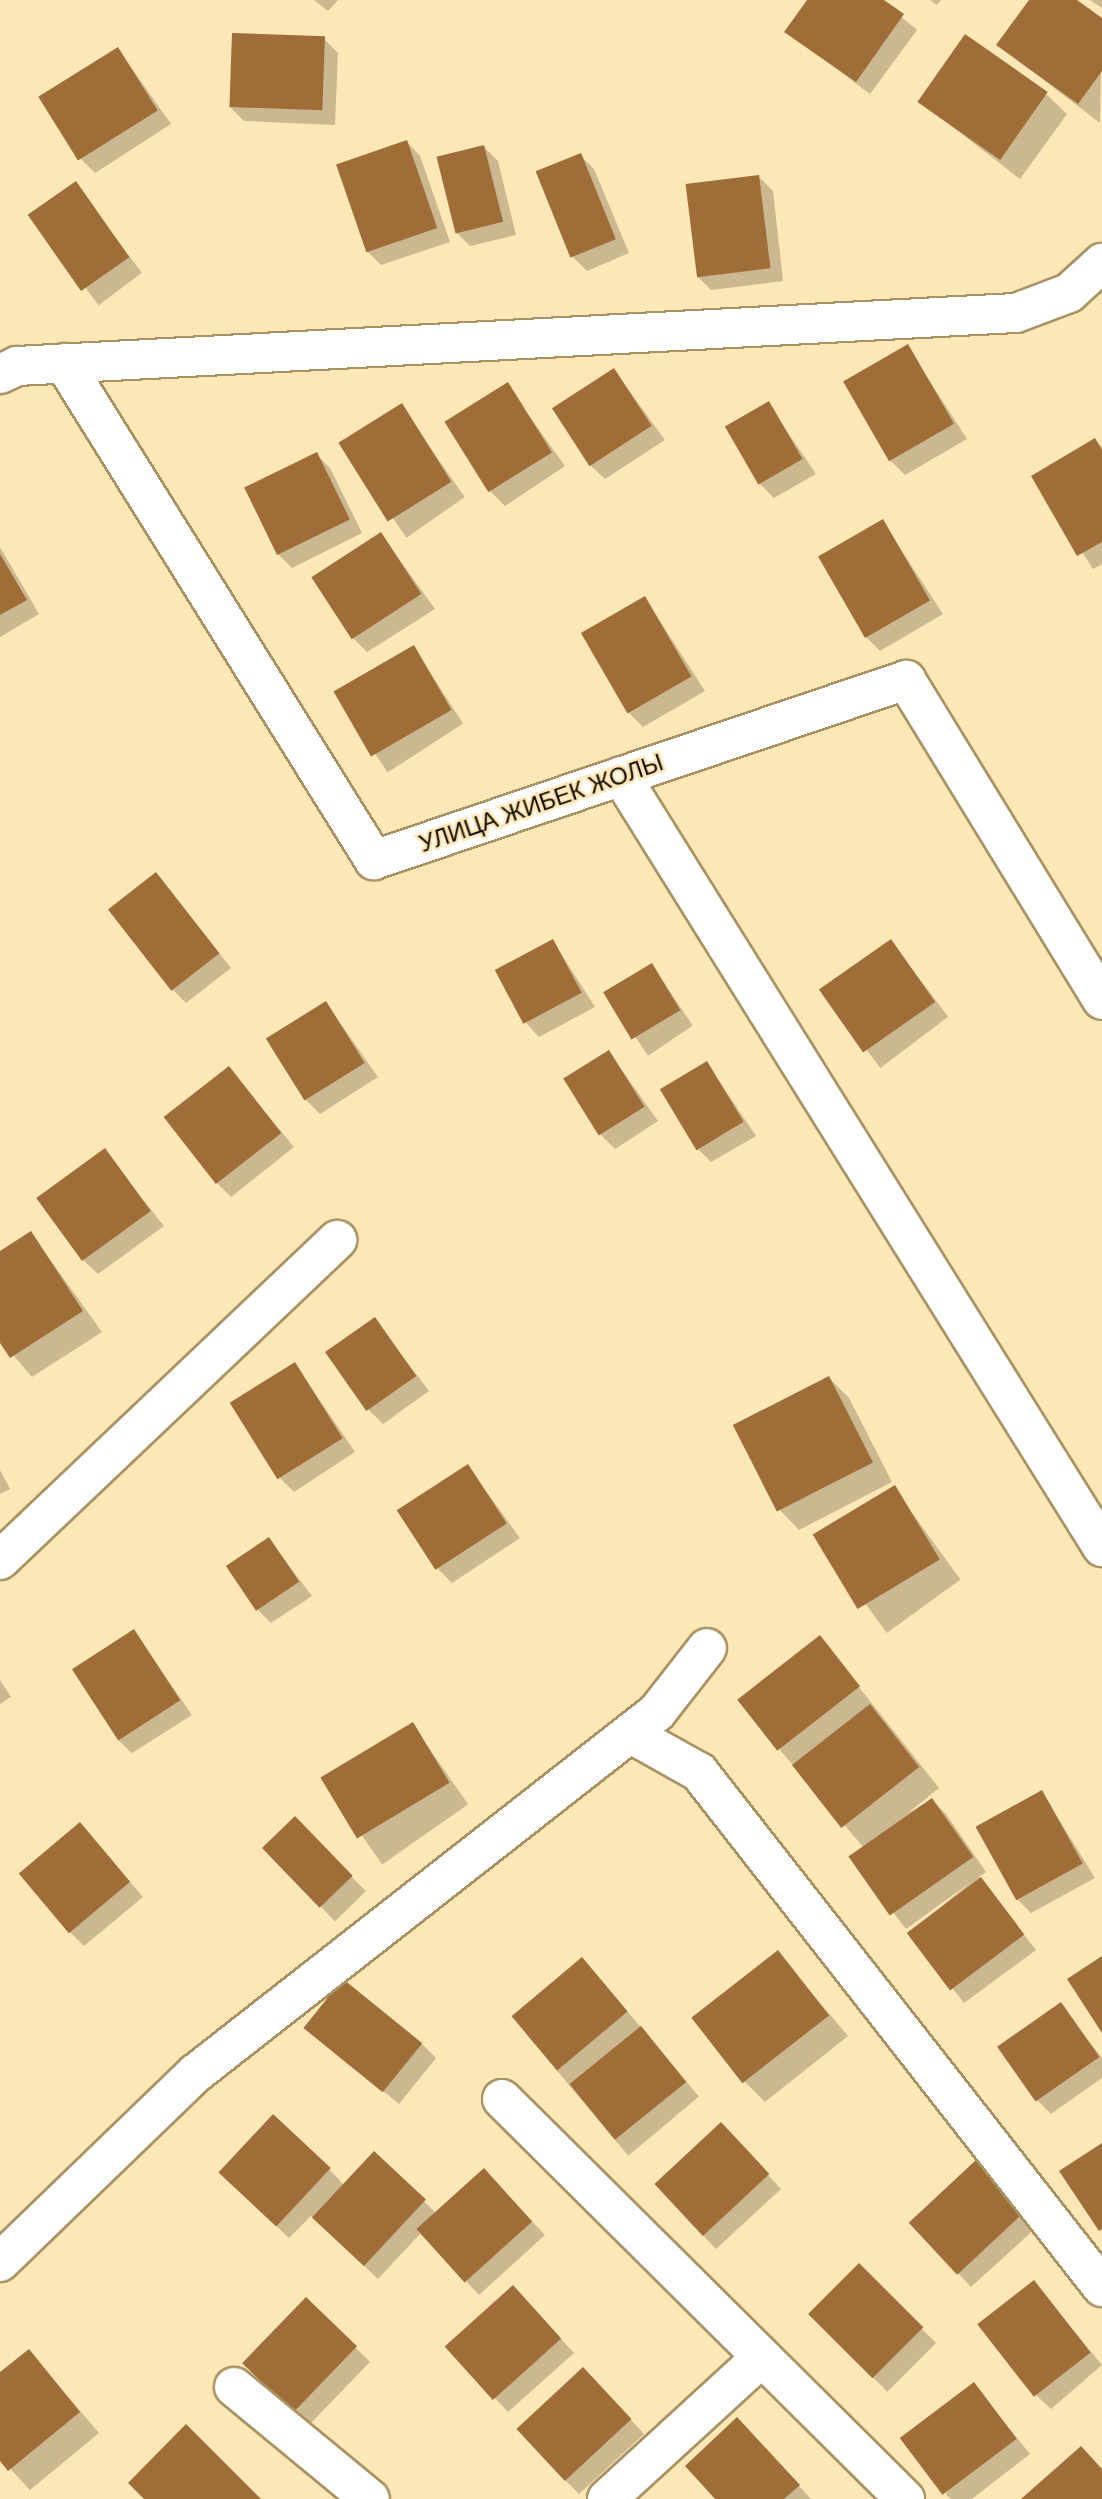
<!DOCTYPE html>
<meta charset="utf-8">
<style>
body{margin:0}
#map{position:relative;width:1102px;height:2499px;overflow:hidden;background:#fee7b6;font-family:"DM Sans",sans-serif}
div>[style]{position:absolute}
.shadow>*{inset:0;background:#0003;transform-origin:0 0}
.building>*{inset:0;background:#9f6e38;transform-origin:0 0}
.roads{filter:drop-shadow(2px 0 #a99364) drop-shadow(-2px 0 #a99364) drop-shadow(0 2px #a99364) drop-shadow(0 -2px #a99364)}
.minor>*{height:38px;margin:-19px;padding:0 19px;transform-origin:19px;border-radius:19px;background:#fff}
span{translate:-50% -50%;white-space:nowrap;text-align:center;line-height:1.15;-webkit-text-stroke:5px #fee7b6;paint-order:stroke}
.street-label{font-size:24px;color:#130c00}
</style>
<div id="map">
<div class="shadow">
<i style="clip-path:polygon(314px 0,338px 0,328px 11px)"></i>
<i style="clip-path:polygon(809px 0,881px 0,917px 30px,870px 94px,787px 32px)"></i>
<i style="clip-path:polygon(930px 0,941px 0,937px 5px)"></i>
<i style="clip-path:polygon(1031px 0,1074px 0,1102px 20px,1100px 123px,998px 45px)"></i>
<i style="clip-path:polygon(1090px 0,1102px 0,1102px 8px)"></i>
<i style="clip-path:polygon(324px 39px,338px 53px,335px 125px,244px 121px,230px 107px)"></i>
<i style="clip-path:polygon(118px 49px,171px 124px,95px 173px,81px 159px)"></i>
<i style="clip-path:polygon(1046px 94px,1067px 114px,1020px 179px,919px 101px)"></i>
<i style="clip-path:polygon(407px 142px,420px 156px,450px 242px,381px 265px,367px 251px)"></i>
<i style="clip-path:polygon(484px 147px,498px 161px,516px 235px,470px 246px,456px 232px)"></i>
<i style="clip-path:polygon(580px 155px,594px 169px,629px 253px,587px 271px,573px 257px)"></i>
<i style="clip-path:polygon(759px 177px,773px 191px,783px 281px,711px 290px,697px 276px)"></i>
<i style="left:75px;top:184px;width:111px;height:54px;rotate:53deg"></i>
<i style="clip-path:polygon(907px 346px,967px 439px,905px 475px,891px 461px)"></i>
<i style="clip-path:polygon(614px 370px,665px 440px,605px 479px,591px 466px)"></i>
<i style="clip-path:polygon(507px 385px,565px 466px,505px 506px,491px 492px)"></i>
<i style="clip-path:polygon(768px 403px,816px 474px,774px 498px,760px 484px)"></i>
<i style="left:401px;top:406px;width:111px;height:71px;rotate:55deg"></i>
<i style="clip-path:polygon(1095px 440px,1102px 447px,1102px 564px,1093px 569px,1033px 476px)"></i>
<i style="clip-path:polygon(316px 454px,330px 468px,362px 533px,292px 568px,278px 554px)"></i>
<i style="clip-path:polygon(883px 522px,943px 614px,880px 651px,866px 637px)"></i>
<i style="clip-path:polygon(381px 534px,435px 609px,367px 652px,353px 638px)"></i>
<i style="clip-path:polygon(0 547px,39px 614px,0 637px)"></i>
<i style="clip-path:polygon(645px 598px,705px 691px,643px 727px,629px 713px)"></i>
<i style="left:414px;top:648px;width:90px;height:90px;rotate:57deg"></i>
<i style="clip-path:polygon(156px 874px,231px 968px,186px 1003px,172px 989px)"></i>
<i style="clip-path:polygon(553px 941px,595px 1007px,539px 1037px,526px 1023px)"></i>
<i style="left:891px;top:941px;width:95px;height:85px;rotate:53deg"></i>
<i style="left:652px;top:965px;width:73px;height:54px;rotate:56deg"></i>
<i style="clip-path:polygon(326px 1003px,378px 1077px,320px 1114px,306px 1100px)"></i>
<i style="clip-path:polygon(609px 1052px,658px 1121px,615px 1149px,601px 1135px)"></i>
<i style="clip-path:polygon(707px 1063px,756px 1136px,711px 1162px,697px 1148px)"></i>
<i style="clip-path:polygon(229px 1068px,294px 1147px,231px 1197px,217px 1183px)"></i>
<i style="clip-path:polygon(104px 1151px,164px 1226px,98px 1274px,84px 1261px)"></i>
<i style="clip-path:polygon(31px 1233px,102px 1332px,32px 1377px,0 1340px,0 1254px)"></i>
<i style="clip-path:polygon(375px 1320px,429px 1391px,383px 1424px,369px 1410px)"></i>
<i style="clip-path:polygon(295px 1364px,355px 1452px,294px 1492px,280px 1478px)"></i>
<i style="clip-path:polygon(829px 1378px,849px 1398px,892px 1482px,799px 1530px,779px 1509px)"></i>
<i style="clip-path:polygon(468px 1466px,520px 1538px,452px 1583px,438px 1569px)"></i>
<i style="clip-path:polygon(0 1470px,10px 1489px,0 1494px)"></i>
<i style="left:894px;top:1488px;width:113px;height:91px;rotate:54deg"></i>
<i style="clip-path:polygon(269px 1539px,312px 1596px,271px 1623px,257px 1609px)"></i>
<i style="clip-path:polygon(134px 1631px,192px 1715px,132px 1753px,118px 1740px)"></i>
<i style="clip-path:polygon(820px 1638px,939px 1788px,908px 1813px,932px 1800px,946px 1814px,986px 1872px,979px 1877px,1036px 1950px,964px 2003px,909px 1933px,971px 1882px,906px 1929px,851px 1857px,864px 1848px,780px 1750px)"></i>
<i style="clip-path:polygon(0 1680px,11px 1697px,0 1704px)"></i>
<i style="left:412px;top:1724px;width:98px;height:105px;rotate:55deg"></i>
<i style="clip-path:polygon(1042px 1792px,1095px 1878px,1031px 1913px,1017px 1899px)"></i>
<i style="left:295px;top:1818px;width:102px;height:43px;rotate:46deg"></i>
<i style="clip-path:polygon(80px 1824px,143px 1897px,84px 1946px,70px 1932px)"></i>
<i style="clip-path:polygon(778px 1953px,848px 2036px,765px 2102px,745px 2082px)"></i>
<i style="left:596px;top:1974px;width:160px;height:92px;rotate:50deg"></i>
<i style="clip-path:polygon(1060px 2004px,1102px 2058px,1102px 2078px,1051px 2114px,1037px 2100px)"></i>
<i style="clip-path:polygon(306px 2028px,422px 2044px,436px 2058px,399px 2104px)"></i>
<i style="clip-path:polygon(734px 2138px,781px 2189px,716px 2249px,655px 2184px)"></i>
<i style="clip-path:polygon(375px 2154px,436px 2213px,497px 2184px,545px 2235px,479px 2295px,421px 2233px,378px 2279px,311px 2216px,289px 2238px,234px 2186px,329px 2169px,344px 2185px)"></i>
<i style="clip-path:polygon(976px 2162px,1037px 2227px,971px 2287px,958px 2273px)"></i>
<i style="left:859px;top:2266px;width:109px;height:69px;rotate:45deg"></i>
<i style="clip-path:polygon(1034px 2283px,1102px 2365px,1051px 2409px,1037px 2396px)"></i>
<i style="left:306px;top:2300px;width:89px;height:88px;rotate:44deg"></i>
<i style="clip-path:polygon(526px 2301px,574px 2353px,508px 2412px,447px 2347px)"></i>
<i style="clip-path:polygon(29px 2351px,99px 2433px,30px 2490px,0 2458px,0 2375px)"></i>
<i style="clip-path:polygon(597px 2383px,644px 2434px,579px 2494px,565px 2480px)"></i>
<i style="clip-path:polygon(974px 2385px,1030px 2454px,972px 2499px,951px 2499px,946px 2495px)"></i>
<i style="clip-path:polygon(751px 2433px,811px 2499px,717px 2499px)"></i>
</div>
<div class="building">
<i style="clip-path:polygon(807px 0,884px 0,904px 14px,856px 82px,784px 32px)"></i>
<i style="clip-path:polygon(1029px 0,1077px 0,1102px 18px,1102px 71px,1078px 104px,996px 45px)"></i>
<i style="left:232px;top:33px;width:93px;height:74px;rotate:2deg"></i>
<i style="left:965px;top:34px;width:101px;height:83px;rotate:35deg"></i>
<i style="left:118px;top:47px;width:75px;height:94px;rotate:58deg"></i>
<i style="left:407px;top:140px;width:93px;height:75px;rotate:71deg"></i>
<i style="left:484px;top:145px;width:79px;height:49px;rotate:76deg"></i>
<i style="left:581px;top:153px;width:93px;height:49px;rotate:68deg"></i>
<i style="left:759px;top:175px;width:94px;height:74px;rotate:83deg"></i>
<i style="left:76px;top:181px;width:93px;height:59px;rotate:55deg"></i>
<i style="left:908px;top:344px;width:92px;height:75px;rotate:60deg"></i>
<i style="left:614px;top:368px;width:69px;height:74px;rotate:57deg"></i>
<i style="left:508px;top:382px;width:83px;height:75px;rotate:58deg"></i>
<i style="left:769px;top:401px;width:67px;height:51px;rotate:60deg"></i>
<i style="left:402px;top:403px;width:93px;height:75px;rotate:58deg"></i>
<i style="clip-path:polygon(1095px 438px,1102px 450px,1102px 542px,1077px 556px,1031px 476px)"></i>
<i style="left:317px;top:452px;width:75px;height:81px;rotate:64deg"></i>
<i style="left:883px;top:519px;width:94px;height:75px;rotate:60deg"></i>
<i style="left:381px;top:532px;width:74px;height:83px;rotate:57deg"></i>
<i style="clip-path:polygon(0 554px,27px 600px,0 615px)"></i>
<i style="left:645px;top:596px;width:93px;height:74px;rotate:60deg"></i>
<i style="left:414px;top:645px;width:75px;height:93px;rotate:60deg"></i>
<i style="left:156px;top:872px;width:103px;height:61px;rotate:52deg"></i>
<i style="left:553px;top:939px;width:61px;height:66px;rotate:62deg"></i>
<i style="left:891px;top:939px;width:77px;height:88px;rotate:55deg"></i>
<i style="left:652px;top:963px;width:55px;height:57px;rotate:59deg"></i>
<i style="left:326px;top:1001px;width:73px;height:71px;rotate:58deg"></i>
<i style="left:609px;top:1050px;width:67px;height:54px;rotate:58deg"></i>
<i style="left:707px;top:1061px;width:71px;height:55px;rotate:59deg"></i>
<i style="left:229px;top:1066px;width:85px;height:83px;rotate:52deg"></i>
<i style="left:105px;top:1148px;width:78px;height:85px;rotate:54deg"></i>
<i style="clip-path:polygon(31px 1231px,83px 1311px,10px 1358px,0 1343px,0 1251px)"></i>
<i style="left:375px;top:1317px;width:72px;height:61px;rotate:55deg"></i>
<i style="left:295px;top:1362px;width:90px;height:77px;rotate:58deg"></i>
<i style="left:829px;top:1376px;width:97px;height:108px;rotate:63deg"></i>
<i style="left:468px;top:1464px;width:71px;height:85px;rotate:57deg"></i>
<i style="left:895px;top:1485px;width:87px;height:96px;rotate:59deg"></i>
<i style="left:269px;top:1537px;width:54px;height:52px;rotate:56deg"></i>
<i style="left:134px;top:1629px;width:85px;height:74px;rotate:57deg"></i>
<i style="left:820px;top:1635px;width:65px;height:105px;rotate:52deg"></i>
<i style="left:870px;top:1704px;width:80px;height:99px;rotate:52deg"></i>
<i style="left:413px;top:1722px;width:71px;height:108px;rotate:59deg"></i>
<i style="left:1042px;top:1790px;width:84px;height:76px;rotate:61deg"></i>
<i style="left:932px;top:1798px;width:72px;height:102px;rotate:55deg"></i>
<i style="left:295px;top:1816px;width:83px;height:46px;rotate:46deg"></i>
<i style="left:80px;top:1822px;width:78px;height:80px;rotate:50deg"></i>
<i style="left:981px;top:1877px;width:72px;height:93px;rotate:53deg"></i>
<i style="left:778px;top:1950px;width:83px;height:110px;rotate:52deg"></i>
<i style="clip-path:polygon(1102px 1956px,1102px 2033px,1067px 1979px)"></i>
<i style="left:582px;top:1957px;width:71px;height:92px;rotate:50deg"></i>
<i style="left:343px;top:1979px;width:102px;height:63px;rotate:39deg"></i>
<i style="left:1061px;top:2002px;width:67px;height:78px;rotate:55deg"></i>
<i style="left:641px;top:2026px;width:72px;height:92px;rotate:51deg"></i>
<i style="left:273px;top:2114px;width:79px;height:80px;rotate:43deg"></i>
<i style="left:721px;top:2122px;width:71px;height:91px;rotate:47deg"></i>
<i style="clip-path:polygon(1102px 2143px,1102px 2229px,1099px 2231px,1059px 2171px)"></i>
<i style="left:374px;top:2151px;width:71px;height:91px;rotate:43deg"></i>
<i style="left:976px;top:2160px;width:71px;height:92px;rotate:47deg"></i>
<i style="left:484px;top:2168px;width:72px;height:91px;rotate:48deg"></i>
<i style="left:859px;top:2263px;width:91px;height:72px;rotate:45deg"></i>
<i style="left:1034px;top:2280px;width:92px;height:72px;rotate:52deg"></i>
<i style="left:513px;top:2285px;width:72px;height:92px;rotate:48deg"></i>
<i style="left:306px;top:2297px;width:71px;height:92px;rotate:44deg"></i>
<i style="clip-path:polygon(29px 2349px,80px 2412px,8px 2471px,0 2461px,0 2372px)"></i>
<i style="left:583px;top:2367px;width:71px;height:91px;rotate:47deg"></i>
<i style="left:974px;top:2382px;width:71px;height:93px;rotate:53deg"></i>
<i style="clip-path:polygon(737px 2417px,800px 2485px,784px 2499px,715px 2499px,685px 2466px)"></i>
<i style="clip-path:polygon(186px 2424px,261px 2499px,144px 2499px,128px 2483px)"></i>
<i style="clip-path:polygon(1081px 2446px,1102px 2469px,1102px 2499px,1021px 2499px)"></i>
</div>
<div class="roads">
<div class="minor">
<i style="left:64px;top:363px;width:586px;rotate:58.05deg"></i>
<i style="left:374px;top:860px;width:562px;rotate:-18.69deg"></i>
<i style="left:906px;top:680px;width:375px;rotate:58.5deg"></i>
<i style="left:0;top:374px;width:19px;rotate:-25deg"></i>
<i style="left:17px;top:366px;width:1000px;rotate:-3.04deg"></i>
<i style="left:1016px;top:313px;width:57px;rotate:-20.7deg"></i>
<i style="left:1069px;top:293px;width:45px;rotate:-42.3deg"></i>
<i style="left:621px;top:776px;width:909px;rotate:58.04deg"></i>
<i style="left:0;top:1560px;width:465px;rotate:-43.5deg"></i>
<i style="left:631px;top:1734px;width:78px;rotate:29.2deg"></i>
<i style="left:699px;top:1772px;width:654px;rotate:51.96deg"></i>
<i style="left:502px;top:2099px;width:568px;rotate:44.79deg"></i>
<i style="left:0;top:2262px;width:272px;rotate:-44deg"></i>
<i style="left:196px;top:2073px;width:586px;rotate:-38.06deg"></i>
<i style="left:657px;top:1712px;width:81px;rotate:-52deg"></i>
<i style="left:234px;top:2387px;width:176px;rotate:39.5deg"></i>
<i style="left:607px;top:2499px;width:210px;rotate:-42.5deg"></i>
</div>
</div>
<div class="street-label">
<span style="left:541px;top:803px;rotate:-19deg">УЛИЦА ЖИБЕК ЖОЛЫ</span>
</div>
</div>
